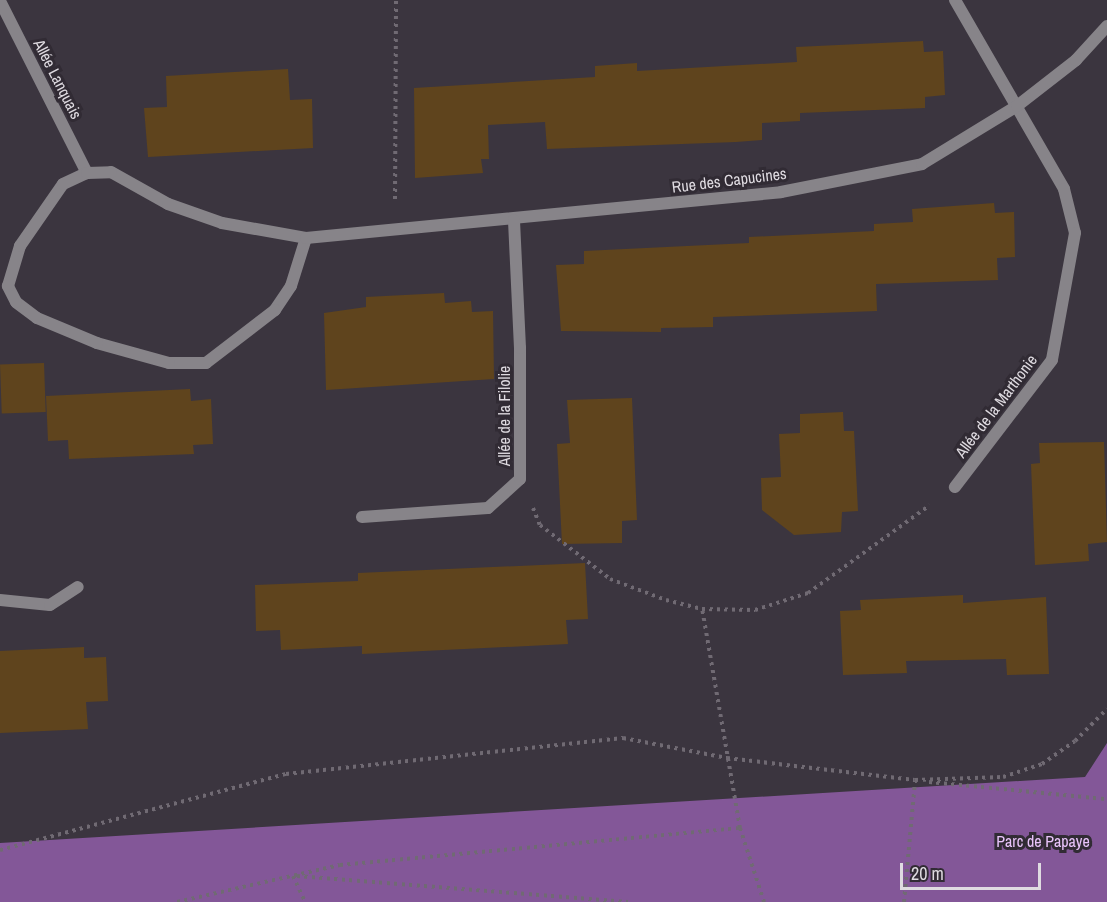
<!DOCTYPE html>
<meta charset="utf-8">
<style>
body{margin:0}
#map{position:relative;width:1107px;height:902px;overflow:hidden;background:#3b353f;font-family:"Archivo Narrow",sans-serif}
div>[style]{position:absolute}
.forest>*{inset:0;background:#835798}
.building>*{inset:0;background:#5f441d;transform-origin:0 0}
.path>*{height:4px;margin-top:-2px;transform-origin:0;background:repeating-linear-gradient(90deg,#706a73 0 3px,transparent 0 7.5px)}
.minor>*{height:12px;margin:-6px;padding:0 6px;transform-origin:6px;border-radius:6px;background:#878489}
span{translate:-50% -50%;white-space:nowrap;text-align:center;line-height:1.15;-webkit-text-stroke:6px #312b34;paint-order:stroke}
.street-label{font-size:16px;color:#dfdbe1}
.park-label{font-size:16px;color:#e9c4fb}
.scale{position:absolute;left:900px;top:863px;width:141px;height:27px;box-sizing:border-box;border:3px solid #dfdbe1;border-top:0;padding-left:8px;font-size:18px;line-height:21px;white-space:nowrap;color:#dfdbe1;-webkit-text-stroke:4px #312b34;paint-order:stroke}
</style>
<div id="map">
<div class="forest">
<i style="clip-path:polygon(1107px 743px,1107px 902px,0 902px,0 843px,1085px 777px)"></i>
</div>
<div class="building">
<i style="clip-path:polygon(923px 41px,924px 52px,943px 51px,945px 95px,925px 97px,925px 108px,800px 113px,800px 121px,762px 123px,762px 140px,736px 142px,547px 149px,545px 122px,488px 125px,489px 159px,481px 159px,483px 173px,415px 178px,414px 88px,595px 77px,595px 66px,637px 63px,637px 71px,797px 62px,796px 47px)"></i>
<i style="clip-path:polygon(288px 69px,290px 100px,312px 99px,313px 148px,148px 157px,144px 108px,167px 107px,166px 76px)"></i>
<i style="clip-path:polygon(994px 203px,995px 213px,1014px 212px,1015px 257px,997px 258px,998px 280px,876px 284px,877px 311px,713px 317px,713px 327px,661px 328px,661px 332px,561px 331px,556px 265px,584px 264px,584px 251px,749px 243px,749px 237px,874px 231px,874px 224px,913px 222px,912px 209px)"></i>
<i style="clip-path:polygon(444px 293px,445px 303px,471px 301px,472px 312px,493px 311px,494px 379px,326px 390px,324px 313px,366px 307px,366px 297px)"></i>
<i style="left:44px;top:363px;width:49px;height:44px;rotate:88deg"></i>
<i style="clip-path:polygon(190px 389px,191px 401px,211px 399px,213px 444px,193px 445px,194px 454px,69px 459px,68px 440px,48px 441px,46px 396px)"></i>
<i style="clip-path:polygon(632px 398px,637px 520px,622px 521px,622px 543px,562px 544px,557px 444px,570px 443px,567px 400px)"></i>
<i style="clip-path:polygon(843px 412px,844px 431px,854px 431px,858px 511px,842px 512px,841px 532px,794px 535px,762px 510px,761px 478px,781px 477px,779px 434px,800px 433px,800px 414px)"></i>
<i style="clip-path:polygon(1104px 442px,1107px 542px,1088px 544px,1089px 561px,1035px 565px,1031px 464px,1040px 463px,1039px 443px)"></i>
<i style="clip-path:polygon(585px 563px,588px 619px,566px 620px,568px 644px,362px 654px,362px 646px,281px 650px,280px 630px,256px 631px,255px 585px,358px 581px,358px 573px)"></i>
<i style="clip-path:polygon(963px 595px,963px 603px,1046px 597px,1049px 674px,1007px 675px,1006px 659px,906px 661px,907px 673px,843px 675px,840px 611px,861px 610px,860px 600px)"></i>
<i style="clip-path:polygon(84px 647px,84px 658px,106px 657px,108px 701px,86px 702px,88px 729px,0 733px,0 651px)"></i>
</div>
<div class="path">
<i style="left:395px;top:199px;width:199px;rotate:-89.7deg"></i>
<i style="left:533px;top:508px;width:18px;rotate:68deg"></i>
<i style="left:540px;top:525px;width:88px;rotate:37.6deg"></i>
<i style="left:610px;top:579px;width:60px;rotate:20.6deg"></i>
<i style="left:666px;top:600px;width:37px;rotate:14deg"></i>
<i style="left:702px;top:609px;width:53px;rotate:1.1deg"></i>
<i style="left:755px;top:610px;width:56px;rotate:-17.8deg"></i>
<i style="left:808px;top:593px;width:150px;rotate:-35.8deg"></i>
<i style="left:929px;top:782px;width:179px;rotate:5.5deg"></i>
<i style="left:740px;top:828px;width:78px;rotate:72deg"></i>
<i style="left:0;top:850px;width:296px;rotate:-14.9deg"></i>
<i style="left:286px;top:774px;width:339px;rotate:-6.1deg"></i>
<i style="left:623px;top:738px;width:106px;rotate:10.9deg"></i>
<i style="left:727px;top:758px;width:189px;rotate:6.7deg"></i>
<i style="left:915px;top:780px;width:88px;rotate:-2deg"></i>
<i style="left:1003px;top:777px;width:41px;rotate:-18.4deg"></i>
<i style="left:1042px;top:764px;width:40px;rotate:-34.9deg"></i>
<i style="left:1075px;top:741px;width:45px;rotate:-45deg"></i>
<i style="left:293px;top:876px;width:29px;rotate:65deg"></i>
<i style="left:297px;top:876px;width:332px;rotate:4.5deg"></i>
<i style="left:177px;top:902px;width:167px;rotate:-12.8deg"></i>
<i style="left:340px;top:865px;width:402px;rotate:-5.3deg"></i>
<i style="left:740px;top:828px;width:222px;rotate:-99.8deg"></i>
<i style="left:904px;top:902px;width:122px;rotate:-84.8deg"></i>
</div>
<div class="minor">
<i style="left:955px;top:0;width:218px;rotate:60deg"></i>
<i style="left:1064px;top:189px;width:45px;rotate:76deg"></i>
<i style="left:1075px;top:233px;width:129px;rotate:100.3deg"></i>
<i style="left:1052px;top:360px;width:160px;rotate:127.4deg"></i>
<i style="left:0;top:1px;width:193px;rotate:63.2deg"></i>
<i style="left:111px;top:172px;width:65px;rotate:29.3deg"></i>
<i style="left:168px;top:204px;width:57px;rotate:19.4deg"></i>
<i style="left:222px;top:223px;width:85px;rotate:10.1deg"></i>
<i style="left:306px;top:238px;width:50px;rotate:107.4deg"></i>
<i style="left:291px;top:286px;width:29px;rotate:124deg"></i>
<i style="left:275px;top:310px;width:87px;rotate:142.5deg"></i>
<i style="left:206px;top:363px;width:37px;rotate:180deg"></i>
<i style="left:169px;top:363px;width:75px;rotate:-164.5deg"></i>
<i style="left:97px;top:343px;width:65px;rotate:-157.4deg"></i>
<i style="left:37px;top:318px;width:26px;rotate:-143deg"></i>
<i style="left:16px;top:302px;width:18px;rotate:-117deg"></i>
<i style="left:8px;top:286px;width:42px;rotate:-73.3deg"></i>
<i style="left:20px;top:246px;width:75px;rotate:-55.3deg"></i>
<i style="left:63px;top:184px;width:26px;rotate:-25deg"></i>
<i style="left:87px;top:173px;width:24px;rotate:-2deg"></i>
<i style="left:306px;top:238px;width:477px;rotate:-5.5deg"></i>
<i style="left:781px;top:192px;width:144px;rotate:-11.2deg"></i>
<i style="left:922px;top:164px;width:111px;rotate:-31.4deg"></i>
<i style="left:1017px;top:106px;width:75px;rotate:-37.9deg"></i>
<i style="left:1076px;top:60px;width:46px;rotate:-47.6deg"></i>
<i style="left:362px;top:517px;width:126px;rotate:-4.1deg"></i>
<i style="left:488px;top:508px;width:43px;rotate:-42.2deg"></i>
<i style="left:520px;top:479px;width:131px;rotate:-90deg"></i>
<i style="left:520px;top:348px;width:128px;rotate:-92.7deg"></i>
<i style="left:0;top:600px;width:50px;rotate:5.7deg"></i>
<i style="left:50px;top:605px;width:33px;rotate:-33deg"></i>
</div>
<div class="street-label">
<span style="left:58px;top:79px;rotate:63deg">Allée Lanquais</span>
<span style="left:729px;top:180px;rotate:-7deg">Rue des Capucines</span>
<span style="left:996px;top:406px;rotate:-53deg">Allée de la Marthonie</span>
<span style="left:504px;top:416px;rotate:-90deg">Allée de la Filolie</span>
</div>
<div class="park-label">
<span style="left:1043px;top:841px">Parc de Papaye</span>
</div>
<div class="scale">20 m</div>
</div>
